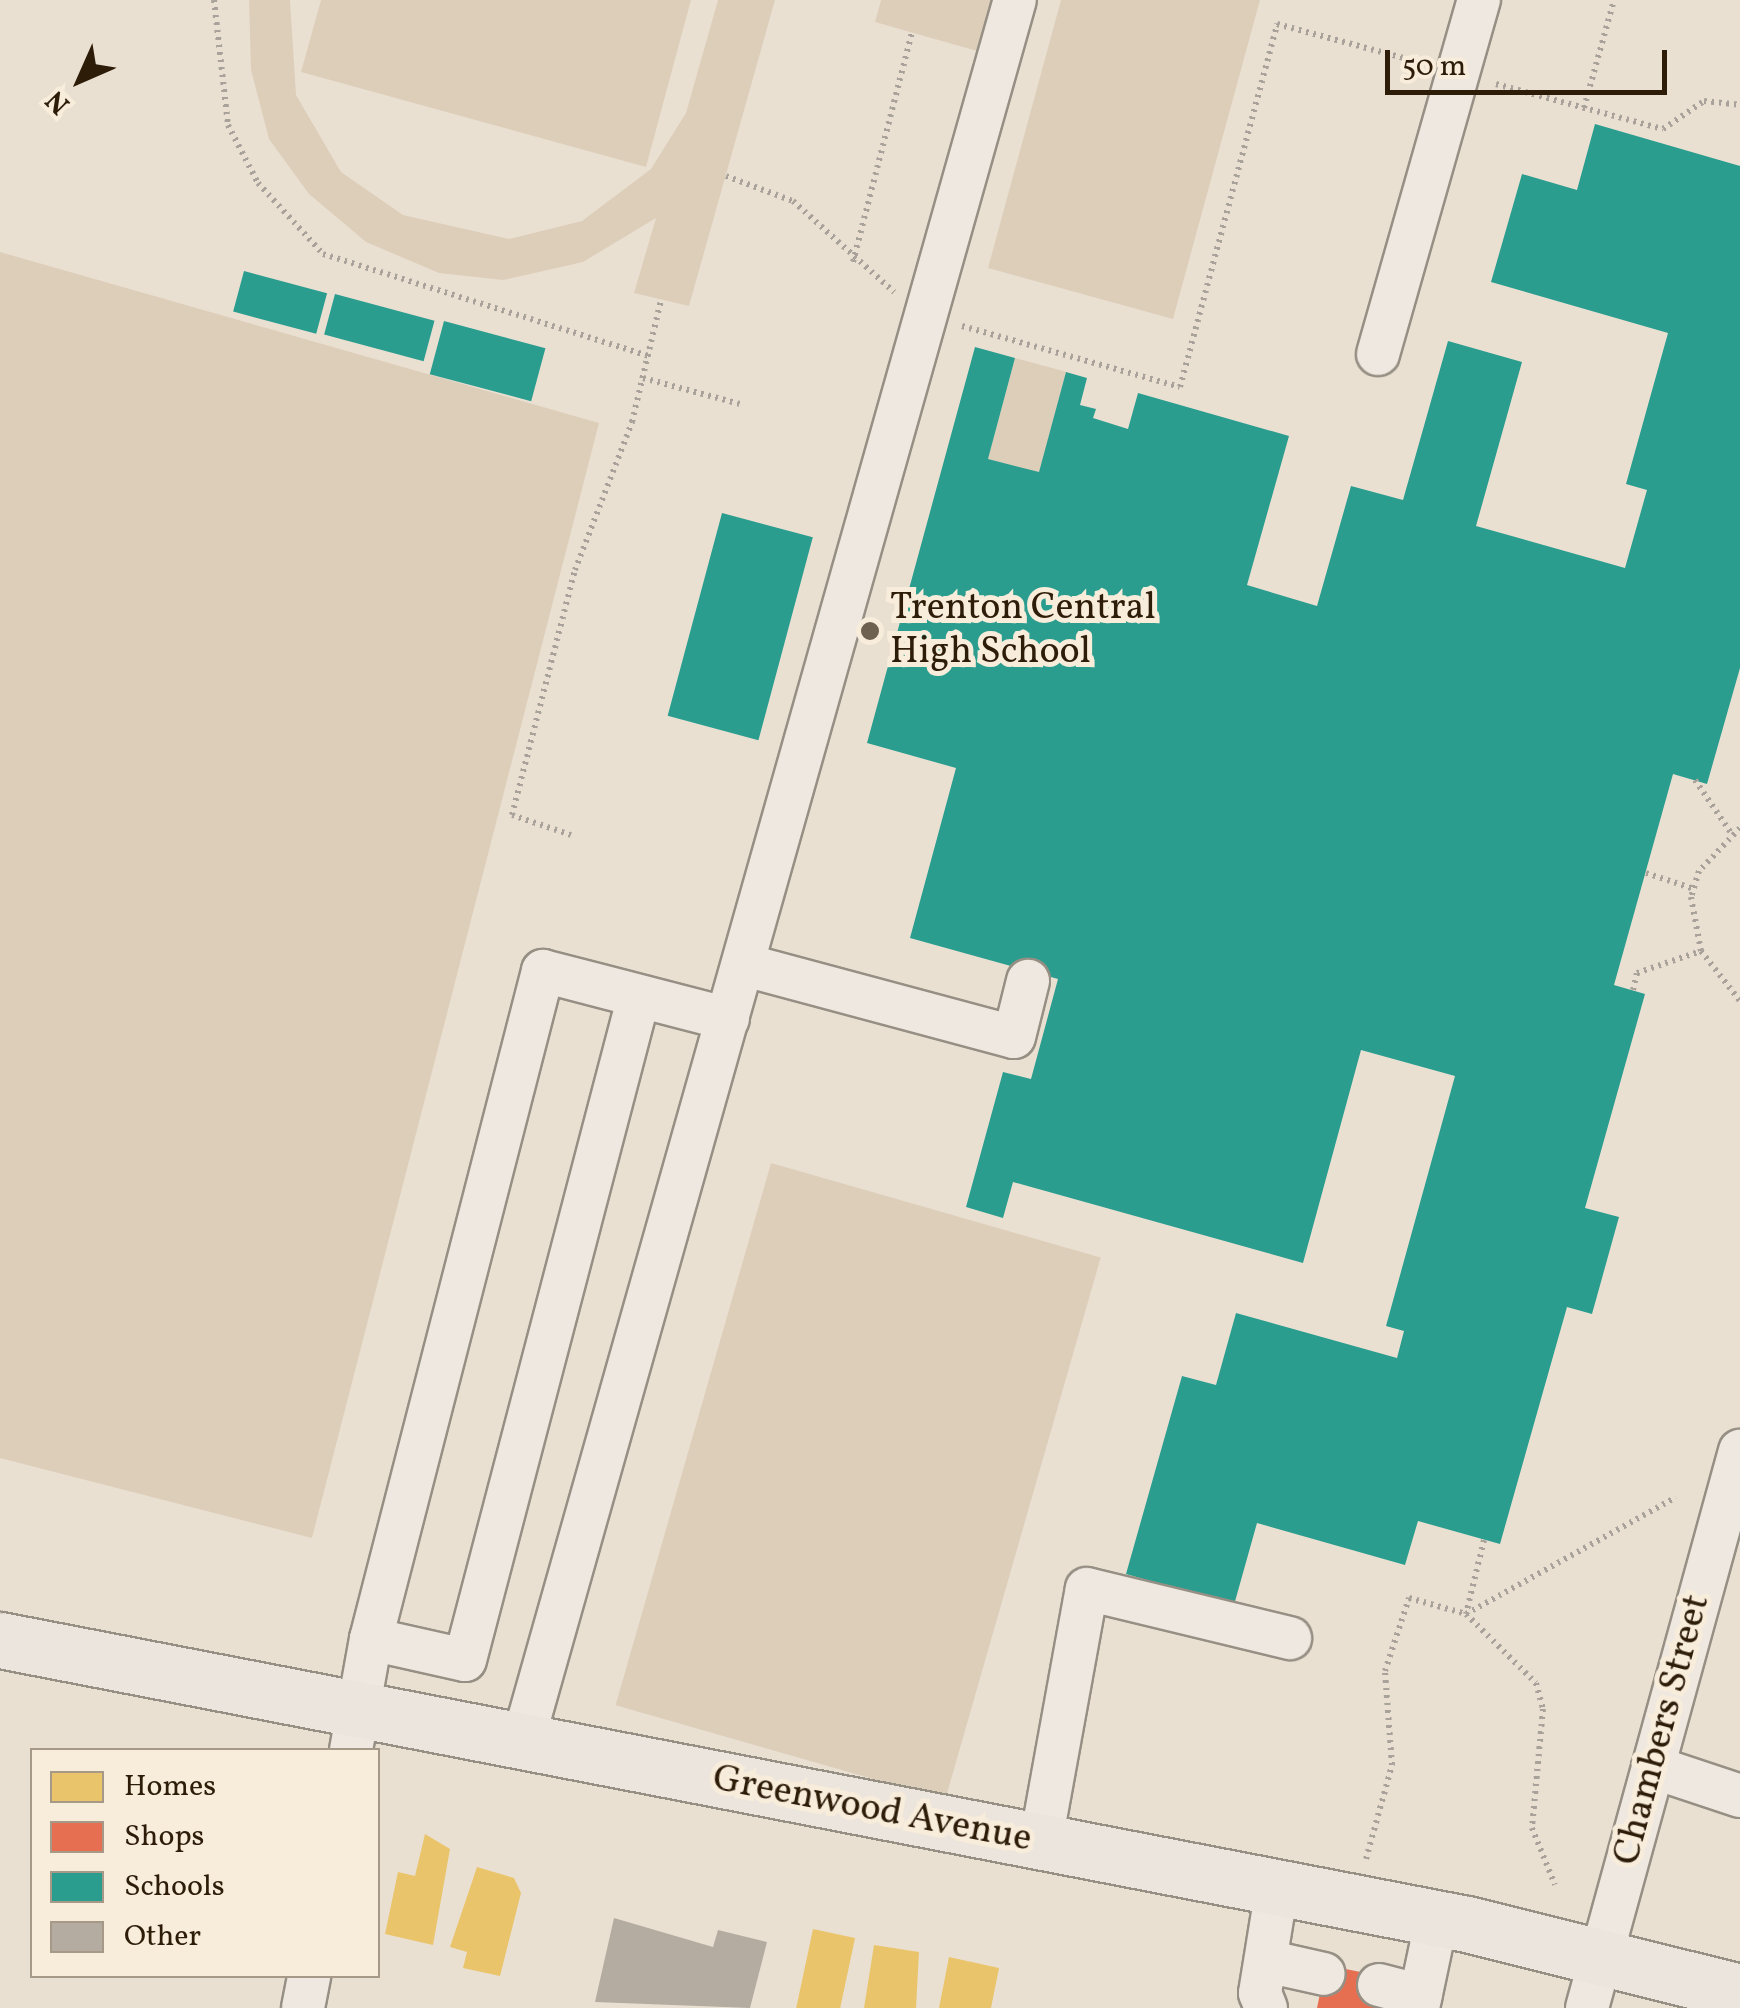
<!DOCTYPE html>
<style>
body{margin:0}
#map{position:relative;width:1740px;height:2008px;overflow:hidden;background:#eae0d2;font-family:Vollkorn,serif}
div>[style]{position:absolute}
.green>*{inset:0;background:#ddceba;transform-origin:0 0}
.homes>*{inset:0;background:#e9c46a;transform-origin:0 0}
.shops>*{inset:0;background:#e76f51}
.schools>*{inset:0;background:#2a9d8f;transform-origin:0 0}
.building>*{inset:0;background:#b4aca1}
.path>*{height:6px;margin-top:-3px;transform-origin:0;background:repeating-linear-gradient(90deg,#a8a29b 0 2.5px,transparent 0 7.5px)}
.roads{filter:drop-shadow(2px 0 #968f84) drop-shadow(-2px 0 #968f84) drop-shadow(0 2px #968f84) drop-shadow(0 -2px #968f84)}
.minor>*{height:42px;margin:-21px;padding:0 21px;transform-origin:21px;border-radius:21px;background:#eee8e1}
.major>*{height:55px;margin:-27.5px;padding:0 27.5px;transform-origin:27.5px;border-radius:27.5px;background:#ebe5dd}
.dots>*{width:28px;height:28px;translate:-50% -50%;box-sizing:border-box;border:5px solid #f8ecdb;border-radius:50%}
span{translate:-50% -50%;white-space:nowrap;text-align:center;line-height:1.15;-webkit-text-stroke:10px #f8ecdb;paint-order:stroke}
.poi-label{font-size:38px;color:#2c1c08}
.left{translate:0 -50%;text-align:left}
.street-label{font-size:38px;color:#2c1c08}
.legend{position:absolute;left:30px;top:1748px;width:350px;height:230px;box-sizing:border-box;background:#f8ecdb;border:2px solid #a69987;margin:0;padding:12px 18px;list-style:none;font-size:30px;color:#2c1c08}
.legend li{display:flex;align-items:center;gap:20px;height:50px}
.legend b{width:50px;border:2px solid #a69987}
.north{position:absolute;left:30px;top:30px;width:100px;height:100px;-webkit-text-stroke:8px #f8ecdb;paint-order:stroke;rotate:225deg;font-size:28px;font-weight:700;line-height:40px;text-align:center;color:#2c1c08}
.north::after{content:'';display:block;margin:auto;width:35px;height:45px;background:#2c1c08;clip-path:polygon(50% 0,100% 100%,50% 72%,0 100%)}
.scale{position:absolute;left:1385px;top:50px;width:282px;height:45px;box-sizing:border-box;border:5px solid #2c1c08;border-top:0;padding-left:12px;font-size:30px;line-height:35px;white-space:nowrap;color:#2c1c08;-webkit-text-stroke:8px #f8ecdb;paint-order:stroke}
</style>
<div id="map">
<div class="green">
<i style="clip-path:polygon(249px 0,290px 0,296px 95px,341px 172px,403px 215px,509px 239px,582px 221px,651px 169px,686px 113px,718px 0,775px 0,689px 306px,634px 293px,656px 218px,583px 262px,503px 280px,439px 273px,366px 242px,309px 194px,269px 139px,251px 70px)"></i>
<i style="clip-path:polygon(321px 0,691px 0,646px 167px,301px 72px)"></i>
<i style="clip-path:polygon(881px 0,991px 0,977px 51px,875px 22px)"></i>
<i style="clip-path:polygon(1061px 0,1260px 0,1173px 319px,988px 268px)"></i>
<i style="clip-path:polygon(0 252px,599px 423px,312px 1538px,0 1458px)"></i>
<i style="left:1015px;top:358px;width:53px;height:105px;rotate:15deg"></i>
<i style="left:771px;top:1163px;width:343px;height:564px;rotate:16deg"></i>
</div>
<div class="homes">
<i style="clip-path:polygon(425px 1834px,450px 1849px,433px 1945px,385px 1934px,398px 1872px,415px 1876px)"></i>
<i style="clip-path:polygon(477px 1867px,514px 1878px,521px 1893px,500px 1976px,463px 1968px,467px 1952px,450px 1947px)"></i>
<i style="left:813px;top:1929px;width:43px;height:81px;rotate:12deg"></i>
<i style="clip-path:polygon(874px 1945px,919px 1952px,916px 2008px,864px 2008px)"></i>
<i style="clip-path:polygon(949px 1957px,999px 1968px,991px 2008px,939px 2008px)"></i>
</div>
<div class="shops">
<i style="clip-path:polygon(1326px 1965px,1380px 1976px,1374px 2008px,1317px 2008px)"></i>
</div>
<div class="schools">
<i style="clip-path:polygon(1595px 124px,1740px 166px,1740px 668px,1707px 784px,1673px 774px,1614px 985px,1645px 994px,1585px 1208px,1619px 1217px,1592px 1314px,1567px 1307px,1500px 1544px,1418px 1521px,1405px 1565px,1257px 1523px,1234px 1605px,1126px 1574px,1182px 1376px,1216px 1385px,1236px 1313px,1397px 1358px,1404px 1331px,1386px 1326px,1455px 1076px,1361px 1050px,1303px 1263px,1013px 1182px,1003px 1218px,966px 1207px,1003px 1072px,1031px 1079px,1058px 979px,910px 938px,956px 768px,867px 743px,975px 347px,1015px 358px,988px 459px,1039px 472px,1066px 372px,1087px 378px,1080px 405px,1096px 409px,1093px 418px,1128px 429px,1138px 393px,1289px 436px,1247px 585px,1317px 606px,1351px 486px,1403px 500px,1448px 341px,1522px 362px,1476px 526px,1625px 568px,1647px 490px,1626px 484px,1668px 333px,1491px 282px,1522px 174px,1577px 190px)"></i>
<i style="left:244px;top:271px;width:86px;height:42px;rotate:15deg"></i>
<i style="left:335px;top:294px;width:103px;height:42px;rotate:15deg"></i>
<i style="left:444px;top:321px;width:105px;height:55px;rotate:15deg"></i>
<i style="left:722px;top:513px;width:94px;height:210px;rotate:15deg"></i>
</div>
<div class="building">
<i style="clip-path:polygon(614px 1918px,713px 1947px,718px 1930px,767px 1942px,750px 2008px,595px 2002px)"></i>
</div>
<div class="path">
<i style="left:214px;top:0;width:126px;rotate:83.6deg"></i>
<i style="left:228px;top:125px;width:65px;rotate:62.7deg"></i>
<i style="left:258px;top:183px;width:96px;rotate:47.5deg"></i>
<i style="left:323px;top:254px;width:341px;rotate:17.4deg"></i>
<i style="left:1496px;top:84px;width:173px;rotate:15.1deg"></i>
<i style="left:1663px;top:129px;width:50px;rotate:-34.3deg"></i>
<i style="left:1704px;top:101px;width:36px;rotate:6deg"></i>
<i style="left:1584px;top:108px;width:112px;rotate:-74.5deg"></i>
<i style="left:726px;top:176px;width:72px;rotate:20.5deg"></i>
<i style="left:793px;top:201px;width:136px;rotate:42deg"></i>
<i style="left:853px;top:262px;width:237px;rotate:-75.6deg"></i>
<i style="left:962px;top:326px;width:226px;rotate:15.6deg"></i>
<i style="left:1180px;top:387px;width:376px;rotate:-75deg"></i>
<i style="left:1277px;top:24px;width:151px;rotate:15deg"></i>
<i style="left:643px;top:378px;width:100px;rotate:15deg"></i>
<i style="left:1695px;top:780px;width:64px;rotate:55.8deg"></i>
<i style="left:1740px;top:828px;width:59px;rotate:133.6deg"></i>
<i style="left:1699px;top:871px;width:27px;rotate:107deg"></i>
<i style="left:1691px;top:897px;width:55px;rotate:79.5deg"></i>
<i style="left:1701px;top:951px;width:63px;rotate:52deg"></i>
<i style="left:571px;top:835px;width:62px;rotate:-161.3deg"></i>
<i style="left:512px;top:815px;width:253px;rotate:-75.6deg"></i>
<i style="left:575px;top:570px;width:159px;rotate:-68.9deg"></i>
<i style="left:632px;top:422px;width:125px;rotate:-76.6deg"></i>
<i style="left:1646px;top:873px;width:51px;rotate:18.4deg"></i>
<i style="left:1633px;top:990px;width:17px;rotate:-77deg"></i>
<i style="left:1637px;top:973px;width:68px;rotate:-19deg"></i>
<i style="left:1484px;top:1540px;width:76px;rotate:103.7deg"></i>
<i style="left:1466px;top:1614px;width:98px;rotate:44.6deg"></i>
<i style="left:1536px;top:1683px;width:27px;rotate:75deg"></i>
<i style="left:1543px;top:1709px;width:120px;rotate:95.3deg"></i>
<i style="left:1532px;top:1828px;width:61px;rotate:68deg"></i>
<i style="left:1366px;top:1859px;width:98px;rotate:-74.5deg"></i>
<i style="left:1392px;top:1765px;width:94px;rotate:-94.3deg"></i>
<i style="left:1385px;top:1671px;width:77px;rotate:-71.8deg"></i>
<i style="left:1409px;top:1598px;width:59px;rotate:15.7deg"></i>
<i style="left:1466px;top:1614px;width:240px;rotate:-29.1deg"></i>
</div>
<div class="roads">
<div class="minor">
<i style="left:1378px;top:354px;width:368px;rotate:-74.1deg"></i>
<i style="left:745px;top:965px;width:278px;rotate:15deg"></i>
<i style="left:1014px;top:1037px;width:58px;rotate:-76deg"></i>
<i style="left:371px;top:1639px;width:96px;rotate:12.6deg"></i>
<i style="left:465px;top:1660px;width:686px;rotate:-75.32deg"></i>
<i style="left:522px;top:1744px;width:1812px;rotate:-74.22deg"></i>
<i style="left:351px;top:1750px;width:113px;rotate:-79.8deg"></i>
<i style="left:371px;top:1639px;width:690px;rotate:-75.56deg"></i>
<i style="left:543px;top:971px;width:191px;rotate:14.5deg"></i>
<i style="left:1653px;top:1767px;width:92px;rotate:18.4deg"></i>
<i style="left:1041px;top:1841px;width:256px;rotate:-79.7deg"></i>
<i style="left:1087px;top:1589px;width:209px;rotate:13.6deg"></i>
<i style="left:1266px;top:1961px;width:59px;rotate:12.6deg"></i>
<i style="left:1379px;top:1985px;width:43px;rotate:14.7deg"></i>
<i style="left:303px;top:2008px;width:33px;rotate:-79deg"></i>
<i style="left:1266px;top:2008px;width:16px;rotate:-112deg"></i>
<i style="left:1260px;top:1993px;width:106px;rotate:-80.8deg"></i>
<i style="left:1418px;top:2008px;width:92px;rotate:-78.1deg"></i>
<i style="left:1587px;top:2008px;width:578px;rotate:-74.64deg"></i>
</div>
<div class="major">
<i style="left:0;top:1640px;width:1494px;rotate:10.96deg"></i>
<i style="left:1467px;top:1924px;width:281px;rotate:14deg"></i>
</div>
</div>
<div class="dots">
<i style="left:870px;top:631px;background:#6e614f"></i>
</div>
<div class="poi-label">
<span class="left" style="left:890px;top:631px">Trenton Central<br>High School</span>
</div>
<div class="street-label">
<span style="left:1663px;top:1730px;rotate:-75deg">Chambers Street</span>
<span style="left:872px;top:1810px;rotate:11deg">Greenwood Avenue</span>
</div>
<ul class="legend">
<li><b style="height:28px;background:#e9c46a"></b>Homes</li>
<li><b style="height:28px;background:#e76f51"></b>Shops</li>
<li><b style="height:28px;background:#2a9d8f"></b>Schools</li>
<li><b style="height:28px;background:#b4aca1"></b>Other</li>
</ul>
<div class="north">N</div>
<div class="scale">50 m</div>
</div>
